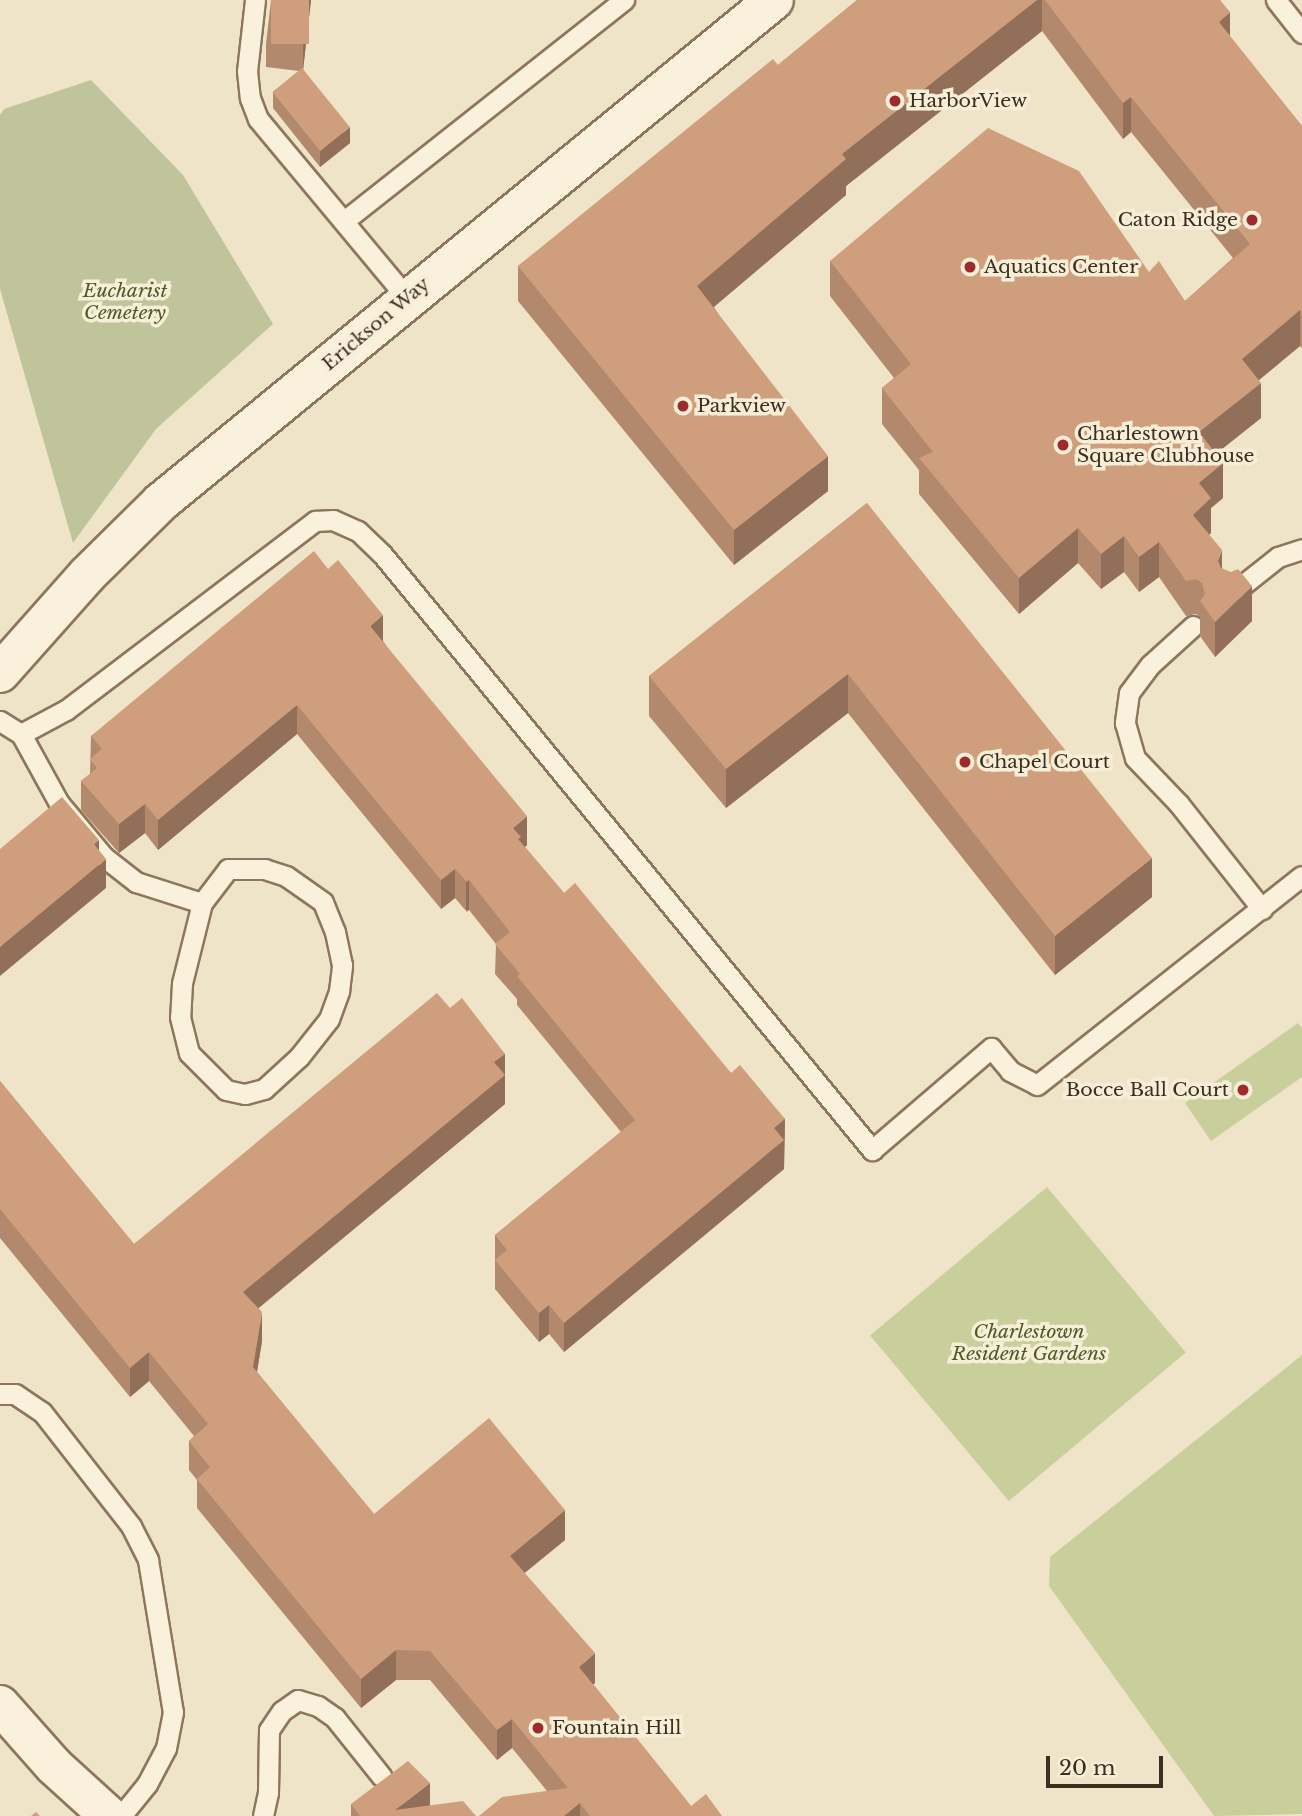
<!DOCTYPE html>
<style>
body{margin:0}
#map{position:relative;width:1302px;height:1816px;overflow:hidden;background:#f0e4c8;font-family:"Libre Baskerville",serif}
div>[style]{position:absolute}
.green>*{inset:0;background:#c9cf9b;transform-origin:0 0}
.cemetery>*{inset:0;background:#bfc49a}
.roads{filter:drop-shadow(2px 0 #8d765c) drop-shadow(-2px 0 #8d765c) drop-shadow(0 2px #8d765c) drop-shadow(0 -2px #8d765c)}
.lane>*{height:19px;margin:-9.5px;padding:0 9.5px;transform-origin:9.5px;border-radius:9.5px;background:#faf1dc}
.street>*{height:38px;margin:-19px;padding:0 19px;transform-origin:19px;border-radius:19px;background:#faf1dc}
.wall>*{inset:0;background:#b2896c}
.shaded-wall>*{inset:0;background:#916f58;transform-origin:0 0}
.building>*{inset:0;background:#cf9f7d;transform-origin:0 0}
.dots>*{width:19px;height:19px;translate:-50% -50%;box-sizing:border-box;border:4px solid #f7eed8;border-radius:50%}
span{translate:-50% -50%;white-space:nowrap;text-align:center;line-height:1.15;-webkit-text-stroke:7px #f7eed8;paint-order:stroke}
.poi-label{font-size:19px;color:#3d2e20}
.left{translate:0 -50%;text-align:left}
.right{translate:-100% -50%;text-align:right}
.park-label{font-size:19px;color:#4d5a26;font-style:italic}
.street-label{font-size:19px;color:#3d2e20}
.scale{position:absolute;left:1046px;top:1756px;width:117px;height:32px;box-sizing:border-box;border:4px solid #3d2e20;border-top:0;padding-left:9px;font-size:21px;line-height:24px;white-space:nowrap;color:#3d2e20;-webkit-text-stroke:5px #f7eed8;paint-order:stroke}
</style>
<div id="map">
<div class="green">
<i style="clip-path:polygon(1298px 1023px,1302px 1028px,1302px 1077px,1211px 1141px,1185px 1103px)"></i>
<i style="left:1047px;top:1187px;width:216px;height:231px;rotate:50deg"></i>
<i style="clip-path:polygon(1302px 1355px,1302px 1814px,1214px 1816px,1049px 1586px,1050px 1557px)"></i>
</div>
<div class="cemetery">
<i style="clip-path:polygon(91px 80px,183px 175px,273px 324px,156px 429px,73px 543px,0 289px,0 115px,4px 109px)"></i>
</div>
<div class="roads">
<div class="lane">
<i style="left:255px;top:0;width:71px;rotate:96.4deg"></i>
<i style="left:247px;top:71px;width:27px;rotate:84deg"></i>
<i style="left:250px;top:98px;width:22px;rotate:69deg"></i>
<i style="left:258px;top:119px;width:233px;rotate:50.2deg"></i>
<i style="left:1276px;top:0;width:42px;rotate:51.8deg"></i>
<i style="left:344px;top:221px;width:357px;rotate:-38.3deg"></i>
<i style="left:1230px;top:595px;width:61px;rotate:-38.4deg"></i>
<i style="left:1278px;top:557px;width:25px;rotate:-18deg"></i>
<i style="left:1193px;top:626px;width:58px;rotate:137.8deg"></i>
<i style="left:1150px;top:665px;width:35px;rotate:127deg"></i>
<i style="left:1129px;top:693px;width:30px;rotate:98deg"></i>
<i style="left:1125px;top:723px;width:36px;rotate:74deg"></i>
<i style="left:1135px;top:758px;width:64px;rotate:46.3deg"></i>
<i style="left:1179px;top:804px;width:134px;rotate:51.7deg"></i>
<i style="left:0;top:721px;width:25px;rotate:32deg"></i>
<i style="left:21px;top:734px;width:51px;rotate:-28.1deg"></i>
<i style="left:66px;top:710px;width:313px;rotate:-37.2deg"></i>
<i style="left:315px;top:521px;width:18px;rotate:-3deg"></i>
<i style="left:333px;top:520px;width:27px;rotate:24deg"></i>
<i style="left:358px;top:531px;width:33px;rotate:44deg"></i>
<i style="left:382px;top:554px;width:772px;rotate:50.57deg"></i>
<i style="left:872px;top:1150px;width:157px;rotate:-40.6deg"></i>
<i style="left:991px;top:1048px;width:30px;rotate:50deg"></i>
<i style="left:1010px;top:1071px;width:30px;rotate:27deg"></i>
<i style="left:1037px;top:1085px;width:337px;rotate:-38.3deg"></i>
<i style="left:21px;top:734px;width:79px;rotate:61.2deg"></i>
<i style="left:59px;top:803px;width:70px;rotate:50.2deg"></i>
<i style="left:104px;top:857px;width:41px;rotate:38deg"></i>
<i style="left:136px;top:882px;width:69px;rotate:17.7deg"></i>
<i style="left:202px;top:903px;width:82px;rotate:104deg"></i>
<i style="left:182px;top:983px;width:34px;rotate:93deg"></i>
<i style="left:180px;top:1017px;width:37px;rotate:76deg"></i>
<i style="left:189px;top:1053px;width:52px;rotate:45deg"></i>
<i style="left:226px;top:1090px;width:19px;rotate:12deg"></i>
<i style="left:245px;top:1094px;width:20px;rotate:-15deg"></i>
<i style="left:264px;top:1089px;width:47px;rotate:-42.4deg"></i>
<i style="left:299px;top:1057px;width:48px;rotate:-51.7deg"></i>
<i style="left:329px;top:1019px;width:30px;rotate:-70deg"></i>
<i style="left:339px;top:991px;width:26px;rotate:-83deg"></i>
<i style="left:342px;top:965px;width:34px;rotate:-102deg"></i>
<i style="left:335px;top:932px;width:32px;rotate:-112deg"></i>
<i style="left:323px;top:902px;width:45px;rotate:-144.9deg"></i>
<i style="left:286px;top:876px;width:22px;rotate:-162deg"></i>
<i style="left:265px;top:869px;width:37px;rotate:180deg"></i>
<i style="left:228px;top:869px;width:43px;rotate:127.4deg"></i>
<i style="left:0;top:1394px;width:15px"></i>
<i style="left:15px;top:1394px;width:32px;rotate:34deg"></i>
<i style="left:42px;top:1412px;width:145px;rotate:52deg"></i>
<i style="left:131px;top:1526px;width:38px;rotate:63deg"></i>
<i style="left:148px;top:1560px;width:154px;rotate:80.7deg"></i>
<i style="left:173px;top:1712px;width:37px;rotate:101deg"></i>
<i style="left:166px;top:1748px;width:41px;rotate:117.8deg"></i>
<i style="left:147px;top:1784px;width:41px;rotate:129.1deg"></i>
<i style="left:263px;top:1816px;width:24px;rotate:-78deg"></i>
<i style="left:268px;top:1793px;width:63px;rotate:-89.1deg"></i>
<i style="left:269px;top:1730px;width:23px;rotate:-56deg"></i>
<i style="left:282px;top:1711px;width:19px;rotate:-35deg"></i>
<i style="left:298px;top:1700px;width:21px;rotate:17deg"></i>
<i style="left:318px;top:1706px;width:21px;rotate:35deg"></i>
<i style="left:335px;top:1718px;width:75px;rotate:51.5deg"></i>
</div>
<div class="street">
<i style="left:0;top:673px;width:131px;rotate:-48.4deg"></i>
<i style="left:87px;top:575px;width:104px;rotate:-44.6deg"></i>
<i style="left:161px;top:502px;width:792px;rotate:-39.31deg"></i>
<i style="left:0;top:1705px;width:81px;rotate:48.5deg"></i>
<i style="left:54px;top:1766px;width:74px;rotate:42.3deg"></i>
</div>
</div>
<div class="wall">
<i style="clip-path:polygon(271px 0,311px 0,303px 69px,350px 143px,320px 167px,273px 108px,273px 92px,299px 71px,266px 67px,266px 44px)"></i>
<i style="clip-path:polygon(857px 0,1220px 0,1230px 37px,1302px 126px,1302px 348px,1300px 346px,1259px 380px,1261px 418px,1216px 454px,1223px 498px,1211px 508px,1211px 533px,1209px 535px,1222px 568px,1252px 621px,1215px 657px,1200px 636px,1200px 617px,1196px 614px,1186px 616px,1159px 577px,1139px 592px,1124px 572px,1101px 589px,1078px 563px,1019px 614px,919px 494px,919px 470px,882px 424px,882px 388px,894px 378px,830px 296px,830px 261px,1149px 272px,1185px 301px,1233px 258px,1131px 132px,1123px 139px,1042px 31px,846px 186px,846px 195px,714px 307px,828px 491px,734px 565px,518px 301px,518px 266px,778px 65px)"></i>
<i style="clip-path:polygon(867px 503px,1152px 897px,1055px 975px,848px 713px,726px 808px,649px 716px,649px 676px)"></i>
<i style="clip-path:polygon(383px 641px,527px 845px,525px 847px,564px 893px,731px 1073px,785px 1119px,784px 1169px,564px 1352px,549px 1334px,539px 1342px,495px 1289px,495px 1235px,621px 1132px,517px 1005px,517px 999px,495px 974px,496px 944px,469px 910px,467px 912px,455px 898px,441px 909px,297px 734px,158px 850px,145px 833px,119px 853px,81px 810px,81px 781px,90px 774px,91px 736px)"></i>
<i style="clip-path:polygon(450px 1008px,505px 1054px,505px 1104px,258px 1308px,262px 1341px,257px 1372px,374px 1514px,565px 1540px,524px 1573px,595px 1683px,593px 1684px,691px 1806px,722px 1816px,479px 1816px,547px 1791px,512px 1748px,497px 1760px,430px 1680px,396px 1680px,361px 1708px,197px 1508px,197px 1480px,189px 1470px,189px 1441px,194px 1436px,149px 1381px,130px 1397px,0 1238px,0 1081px,134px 1244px)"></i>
<i style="clip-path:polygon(351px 1804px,430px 1806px,476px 1816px,351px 1816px)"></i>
</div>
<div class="shaded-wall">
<i style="clip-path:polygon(309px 0,311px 0,303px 71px,303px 48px)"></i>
<i style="clip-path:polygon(1037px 0,1042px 0,1042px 31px,846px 186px,846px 195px,697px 321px,697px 286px,842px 154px)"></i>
<i style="clip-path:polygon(1230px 12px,1230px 48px,1219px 22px)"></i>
<i style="clip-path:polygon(1131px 97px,1131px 132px,1123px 139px,1123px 103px)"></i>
<i style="clip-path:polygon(350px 127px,350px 143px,320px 167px,320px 151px)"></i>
<i style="clip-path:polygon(1300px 310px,1300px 346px,1242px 394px,1242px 359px)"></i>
<i style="clip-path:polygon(1261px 383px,1261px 418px,1199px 467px,1199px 432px)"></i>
<i style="clip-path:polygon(828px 456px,828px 491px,734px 565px,734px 530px)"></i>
<i style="clip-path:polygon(1223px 463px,1223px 498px,1211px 508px,1211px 533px,1193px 551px,1193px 515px,1199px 483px)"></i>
<i style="clip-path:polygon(1078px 528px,1078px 563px,1019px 614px,1019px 578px)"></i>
<i style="clip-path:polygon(1124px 536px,1124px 572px,1101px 589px,1101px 554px)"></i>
<i style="clip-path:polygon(1159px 542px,1159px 577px,1139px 592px,1139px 557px)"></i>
<i style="clip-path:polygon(1222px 550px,1222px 586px,1218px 561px)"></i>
<i style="clip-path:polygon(1252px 586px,1252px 621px,1215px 657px,1215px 622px)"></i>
<i style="clip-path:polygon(383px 615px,383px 644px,370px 626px)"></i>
<i style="clip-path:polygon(848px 674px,848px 713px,726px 808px,726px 769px)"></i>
<i style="clip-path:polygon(297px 705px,297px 734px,158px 850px,158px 820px)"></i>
<i style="clip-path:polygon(145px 804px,145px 833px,119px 853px,119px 824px)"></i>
<i style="clip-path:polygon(527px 816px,527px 845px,521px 850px,513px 828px)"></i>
<i style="clip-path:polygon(99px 840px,99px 865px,106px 859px,106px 888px,0 976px,0 947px,94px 844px)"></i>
<i style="clip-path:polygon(1152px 858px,1152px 897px,1055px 975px,1055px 936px)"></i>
<i style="clip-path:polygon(455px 869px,455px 898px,441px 909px,441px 880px)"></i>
<i style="left:469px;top:880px;width:30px;height:3px;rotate:90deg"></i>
<i style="clip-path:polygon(505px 1054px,505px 1104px,243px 1321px,243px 1292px,494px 1062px)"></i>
<i style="clip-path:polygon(785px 1119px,784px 1169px,564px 1352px,564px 1323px,774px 1128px)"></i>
<i style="clip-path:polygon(549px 1305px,549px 1334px,539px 1342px,539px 1313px)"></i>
<i style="clip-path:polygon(262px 1312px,262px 1341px,253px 1396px,253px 1367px)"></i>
<i style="clip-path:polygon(149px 1352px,149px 1381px,130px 1397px,130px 1368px)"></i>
<i style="clip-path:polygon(565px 1510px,565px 1540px,510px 1585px,510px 1556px)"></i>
<i style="clip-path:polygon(396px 1650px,396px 1680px,361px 1708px,361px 1679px)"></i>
<i style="clip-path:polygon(595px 1653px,595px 1683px,579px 1696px,579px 1667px)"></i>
<i style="clip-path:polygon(512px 1719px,512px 1748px,497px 1760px,497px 1730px)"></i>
<i style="clip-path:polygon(430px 1783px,430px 1812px,395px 1810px)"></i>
<i style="clip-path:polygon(580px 1803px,580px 1816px,564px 1816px)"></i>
</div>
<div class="building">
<i style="left:271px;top:0;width:38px;height:44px"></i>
<i style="clip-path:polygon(857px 0,1037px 0,842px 154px,846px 159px,697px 286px,828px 456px,734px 530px,518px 266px,773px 59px,778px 65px)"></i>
<i style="clip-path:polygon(1045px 0,1220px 0,1230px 12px,1219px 22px,1302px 126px,1302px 313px,1300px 310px,1242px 359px,1261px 383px,1199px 432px,1223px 463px,1199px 483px,1211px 498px,1193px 515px,1222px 550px,1218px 561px,1221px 568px,1231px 572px,1238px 569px,1252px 586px,1215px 622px,1200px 601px,1205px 594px,1202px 583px,1196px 579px,1186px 581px,1159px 542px,1139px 557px,1124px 536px,1101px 554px,1078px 528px,1019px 578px,919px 458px,933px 452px,882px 388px,911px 364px,830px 261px,988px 128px,1079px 171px,1149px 272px,1159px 261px,1185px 301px,1250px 244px,1131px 97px,1123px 103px)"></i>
<i style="left:302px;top:68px;width:76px;height:38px;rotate:51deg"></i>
<i style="clip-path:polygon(867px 503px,1152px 858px,1055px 936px,848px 674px,726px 769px,649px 676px)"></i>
<i style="clip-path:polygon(314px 551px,328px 569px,338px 560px,383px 615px,370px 626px,527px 816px,513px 828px,521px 837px,518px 839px,564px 893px,575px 883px,731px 1073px,740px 1065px,785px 1119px,774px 1128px,784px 1140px,564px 1323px,549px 1305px,539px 1313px,495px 1260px,507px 1250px,495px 1235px,635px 1120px,517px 976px,520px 974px,495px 944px,510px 932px,469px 880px,467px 882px,455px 869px,441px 880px,297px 705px,158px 820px,145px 804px,119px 824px,81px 781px,97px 768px,90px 759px,102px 749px,91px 736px)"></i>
<i style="clip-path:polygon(62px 797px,99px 840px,94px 844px,106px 859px,0 947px,0 849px)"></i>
<i style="clip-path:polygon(437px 993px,450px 1008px,462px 998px,505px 1054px,494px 1062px,505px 1075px,243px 1292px,262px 1312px,253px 1367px,374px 1514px,489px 1418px,565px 1510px,510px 1556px,595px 1653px,579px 1667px,691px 1806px,706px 1794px,722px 1816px,590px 1816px,580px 1803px,564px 1816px,479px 1816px,502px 1797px,568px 1788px,512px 1719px,497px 1730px,430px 1651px,396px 1650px,361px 1679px,197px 1479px,210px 1467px,189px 1441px,208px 1424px,149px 1352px,130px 1368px,0 1209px,0 1081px,134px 1244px)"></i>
<i style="clip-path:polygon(408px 1761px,430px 1783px,395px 1810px,463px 1801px,476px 1816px,360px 1816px,351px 1804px)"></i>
<i style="clip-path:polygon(36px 1812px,40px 1816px,31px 1816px)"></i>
</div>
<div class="dots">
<i style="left:895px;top:101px;background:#9e2a2b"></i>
<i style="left:1252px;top:220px;background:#9e2a2b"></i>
<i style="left:970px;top:267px;background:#9e2a2b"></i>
<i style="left:683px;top:406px;background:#9e2a2b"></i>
<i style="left:1063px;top:445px;background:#9e2a2b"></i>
<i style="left:965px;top:762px;background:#9e2a2b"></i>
<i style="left:1243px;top:1090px;background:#9e2a2b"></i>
<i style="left:538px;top:1728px;background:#9e2a2b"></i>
</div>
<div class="poi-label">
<span class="left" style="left:909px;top:101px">HarborView</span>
<span class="right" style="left:1238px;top:220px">Caton Ridge</span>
<span class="left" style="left:984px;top:267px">Aquatics Center</span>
<span class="left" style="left:697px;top:406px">Parkview</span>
<span class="left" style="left:1077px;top:445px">Charlestown<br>Square Clubhouse</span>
<span class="left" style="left:979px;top:762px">Chapel Court</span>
<span class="right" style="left:1229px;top:1090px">Bocce Ball Court</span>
<span class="left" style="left:552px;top:1728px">Fountain Hill</span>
</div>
<div class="park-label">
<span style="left:125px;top:302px">Eucharist<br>Cemetery</span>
<span style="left:1029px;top:1343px">Charlestown<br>Resident Gardens</span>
</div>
<div class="street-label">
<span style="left:376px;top:324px;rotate:-40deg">Erickson Way</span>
</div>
<div class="scale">20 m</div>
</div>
